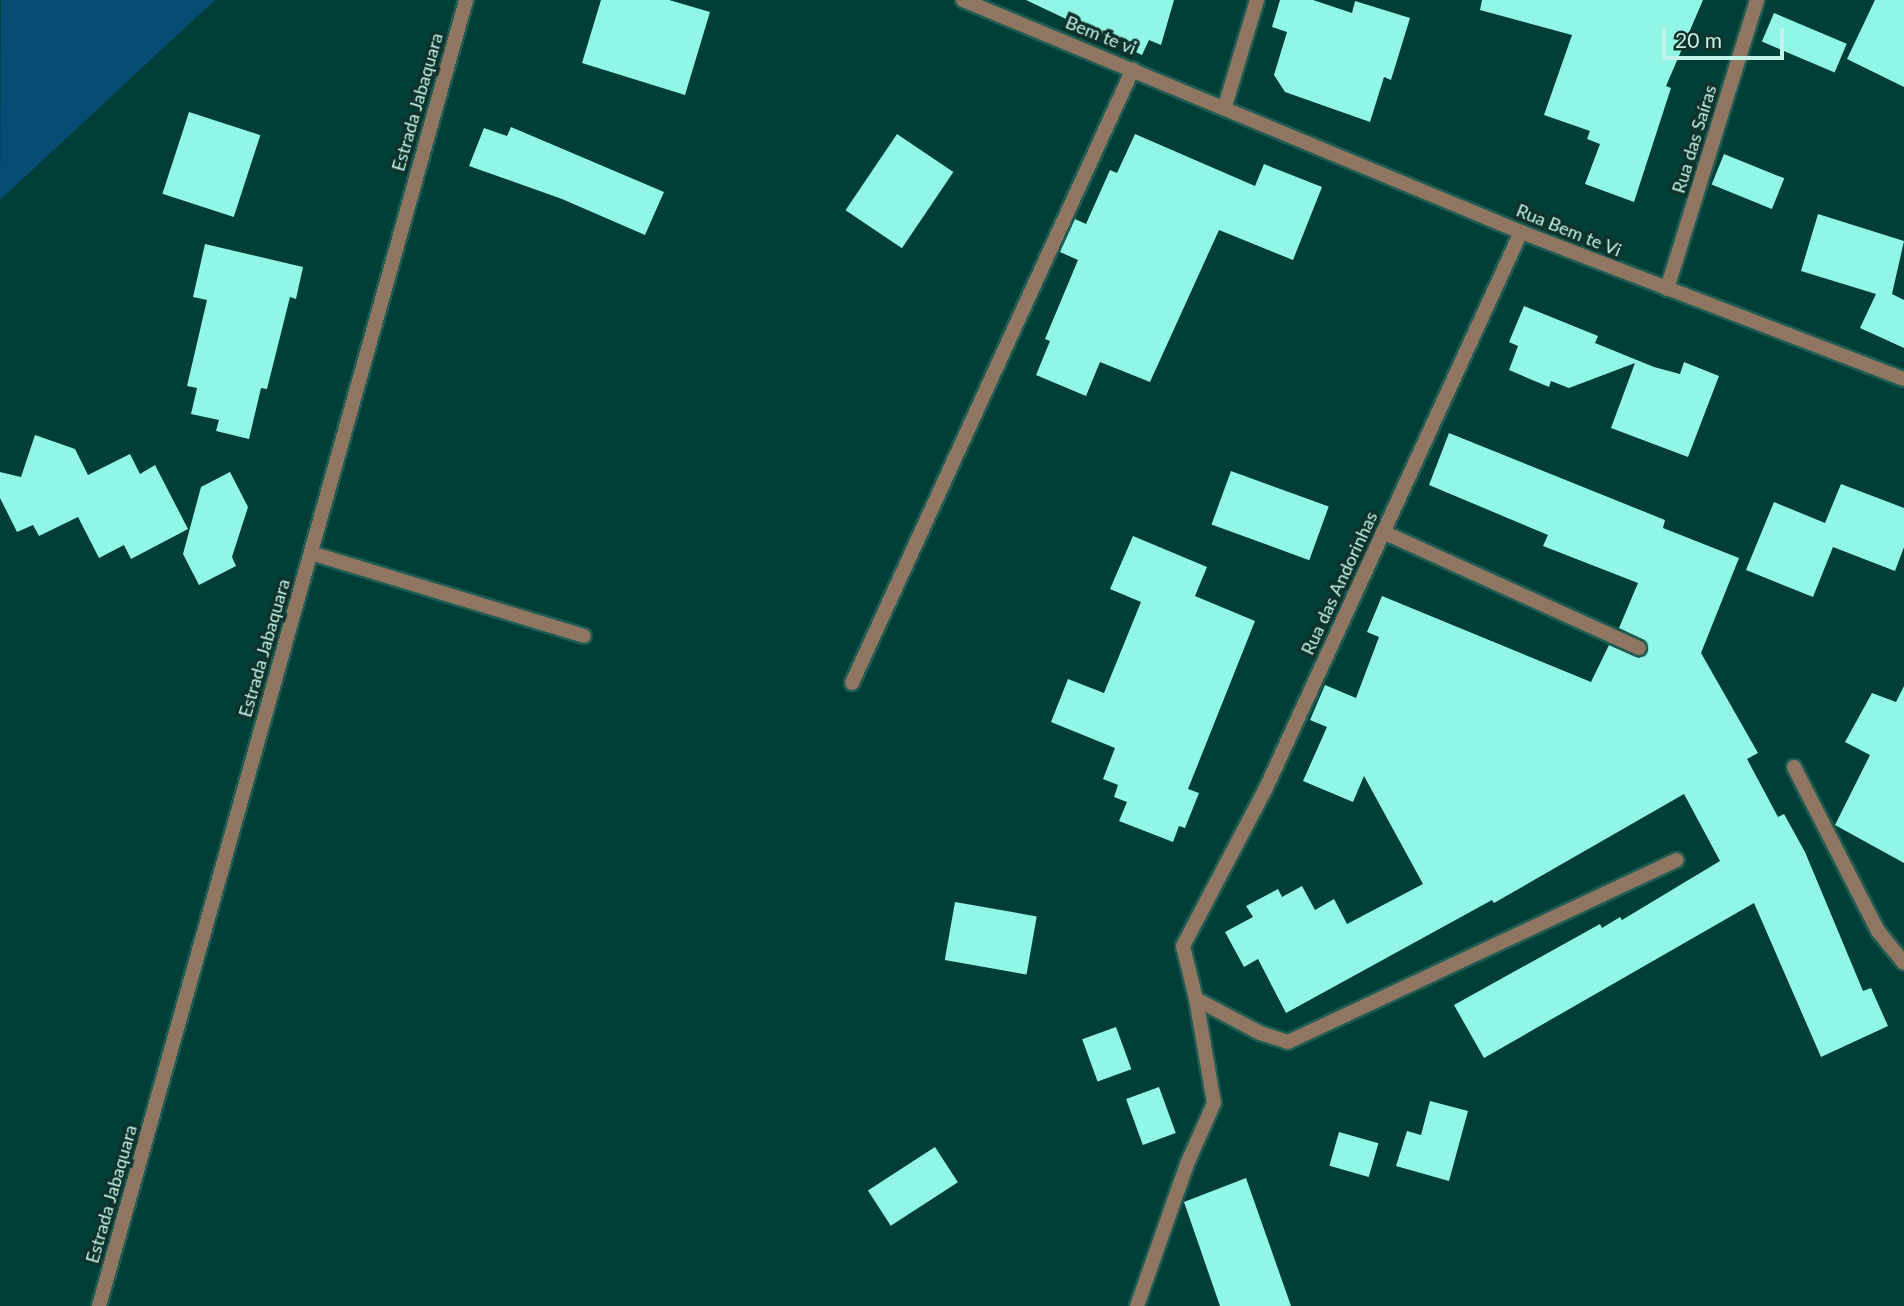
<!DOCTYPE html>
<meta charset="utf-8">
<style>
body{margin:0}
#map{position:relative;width:1904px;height:1306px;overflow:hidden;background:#003f37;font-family:Lato,sans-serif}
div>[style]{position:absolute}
.water>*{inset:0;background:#064c73}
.building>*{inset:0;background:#91f6e5;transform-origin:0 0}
.roads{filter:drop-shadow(2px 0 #1f5c53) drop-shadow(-2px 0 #1f5c53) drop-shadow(0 2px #1f5c53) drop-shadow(0 -2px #1f5c53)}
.minor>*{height:14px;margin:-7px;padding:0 7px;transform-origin:7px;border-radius:7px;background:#907661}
.tertiary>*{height:14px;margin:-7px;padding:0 7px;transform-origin:7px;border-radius:7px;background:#907661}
span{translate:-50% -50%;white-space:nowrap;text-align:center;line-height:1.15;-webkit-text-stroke:7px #10312c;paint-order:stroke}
.street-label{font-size:18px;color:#c3f2e8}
.scale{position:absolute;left:1662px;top:28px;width:122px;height:32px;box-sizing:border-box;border:4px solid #c3f2e8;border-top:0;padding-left:9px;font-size:21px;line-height:24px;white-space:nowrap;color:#c3f2e8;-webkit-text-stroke:5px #10312c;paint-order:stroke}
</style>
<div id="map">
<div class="water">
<i style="clip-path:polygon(1px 0,215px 0,0 200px)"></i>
</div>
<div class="building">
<i style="clip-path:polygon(601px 0,669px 0,710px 12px,685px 95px,582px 63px)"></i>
<i style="clip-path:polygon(1026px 0,1174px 0,1161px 45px,1149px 40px,1142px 55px)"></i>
<i style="clip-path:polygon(1280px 0,1313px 0,1352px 13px,1355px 1px,1410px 18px,1391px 80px,1384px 77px,1370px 122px,1285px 92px,1274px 75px,1287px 32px,1272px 27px)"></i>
<i style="clip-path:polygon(1482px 0,1703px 0,1666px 86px,1671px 88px,1634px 202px,1585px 184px,1600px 144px,1587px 139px,1590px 131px,1544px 115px,1572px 35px,1480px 10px)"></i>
<i style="clip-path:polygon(1875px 0,1904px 0,1904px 87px,1847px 59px)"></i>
<i style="left:1774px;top:13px;width:79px;height:31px;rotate:23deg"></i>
<i style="left:189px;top:112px;width:75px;height:86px;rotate:18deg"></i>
<i style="clip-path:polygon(511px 127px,664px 192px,645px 235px,562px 199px,469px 166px,484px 128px,507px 136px)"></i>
<i style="left:897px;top:134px;width:68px;height:92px;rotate:34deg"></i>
<i style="clip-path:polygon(1135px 134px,1255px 186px,1264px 164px,1322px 187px,1293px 260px,1219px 230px,1150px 382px,1100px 362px,1086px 396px,1036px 375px,1050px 341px,1045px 339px,1078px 260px,1060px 252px,1075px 219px,1086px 224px,1110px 170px,1117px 173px)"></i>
<i style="left:1724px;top:154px;width:65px;height:33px;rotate:22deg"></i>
<i style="clip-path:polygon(1818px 214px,1904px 241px,1892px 294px,1904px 300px,1904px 348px,1860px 328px,1876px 294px,1801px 271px)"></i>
<i style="clip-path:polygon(205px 244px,303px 267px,296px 299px,290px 297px,267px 389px,261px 388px,249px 439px,216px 431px,219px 420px,191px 414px,197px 388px,187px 386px,207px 300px,193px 297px)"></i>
<i style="clip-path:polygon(1524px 306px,1598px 336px,1595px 343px,1654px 367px,1680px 374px,1684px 362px,1719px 376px,1688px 457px,1611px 428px,1635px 363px,1569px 388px,1551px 381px,1549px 387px,1509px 370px,1518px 346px,1509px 342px)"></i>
<i style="clip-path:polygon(1449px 433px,1665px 520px,1663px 528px,1739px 558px,1701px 653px,1758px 753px,1747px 759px,1778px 817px,1784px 814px,1805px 852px,1863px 991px,1871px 988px,1888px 1026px,1821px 1057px,1754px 903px,1484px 1058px,1454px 1005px,1600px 924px,1602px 928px,1620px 917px,1622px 920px,1720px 861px,1684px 794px,1494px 903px,1492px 900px,1286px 1013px,1258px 959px,1244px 967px,1225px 932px,1253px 917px,1246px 906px,1278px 889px,1282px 897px,1302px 886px,1315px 910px,1334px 899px,1347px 924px,1423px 884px,1364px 776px,1353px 802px,1303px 781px,1327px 727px,1310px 720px,1325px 685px,1356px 698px,1379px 637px,1367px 632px,1382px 596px,1591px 682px,1609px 645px,1639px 658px,1648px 651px,1644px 640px,1619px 628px,1638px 583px,1543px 546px,1548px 535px,1429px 485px)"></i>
<i style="clip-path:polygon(35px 435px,75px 449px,88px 475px,130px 454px,140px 474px,155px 465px,188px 529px,131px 559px,124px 545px,99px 558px,78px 517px,39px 536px,33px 525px,17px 532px,0 498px,0 472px,21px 477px)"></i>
<i style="left:1231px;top:471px;width:104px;height:57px;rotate:20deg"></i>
<i style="clip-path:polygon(230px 472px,248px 507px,232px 557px,236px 566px,199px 585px,183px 554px,201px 487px)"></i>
<i style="clip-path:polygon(1841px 484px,1904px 508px,1904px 547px,1895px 571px,1833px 547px,1813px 597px,1746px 570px,1774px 502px,1825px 523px)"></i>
<i style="clip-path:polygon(1133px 536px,1207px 567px,1195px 596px,1255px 621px,1188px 789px,1199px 793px,1185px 828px,1179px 826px,1173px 842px,1119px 821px,1127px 802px,1114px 797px,1118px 785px,1103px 779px,1115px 748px,1051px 722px,1068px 679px,1104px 693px,1141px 602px,1110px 589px)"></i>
<i style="clip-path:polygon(1904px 686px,1904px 863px,1835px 825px,1870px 755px,1845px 742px,1872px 693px,1896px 702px)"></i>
<i style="left:955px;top:902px;width:83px;height:59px;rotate:10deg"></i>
<i style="left:1116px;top:1027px;width:45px;height:36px;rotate:70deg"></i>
<i style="left:1159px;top:1087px;width:49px;height:35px;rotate:70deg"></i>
<i style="clip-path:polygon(1430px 1101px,1468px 1111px,1449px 1181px,1396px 1166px,1407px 1131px,1421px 1135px)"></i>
<i style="left:1339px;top:1132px;width:41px;height:35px;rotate:16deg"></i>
<i style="left:935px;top:1147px;width:42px;height:80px;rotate:57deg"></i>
<i style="clip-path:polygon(1246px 1178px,1291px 1306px,1220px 1306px,1184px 1202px)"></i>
</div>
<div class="roads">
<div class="minor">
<i style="left:963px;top:0;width:604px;rotate:22.58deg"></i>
<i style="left:1521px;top:232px;width:410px;rotate:21deg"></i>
<i style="left:1225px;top:106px;width:111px;rotate:-73.2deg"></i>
<i style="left:1521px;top:232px;width:612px;rotate:114.64deg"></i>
<i style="left:1266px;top:788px;width:178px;rotate:117.7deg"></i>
<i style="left:1183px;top:946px;width:55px;rotate:76.2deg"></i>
<i style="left:1196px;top:999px;width:72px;rotate:28deg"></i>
<i style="left:1260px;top:1033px;width:29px;rotate:18deg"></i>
<i style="left:1288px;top:1042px;width:429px;rotate:-25.1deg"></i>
<i style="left:1667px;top:289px;width:303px;rotate:-72.7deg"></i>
<i style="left:1383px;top:532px;width:281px;rotate:24.4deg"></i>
<i style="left:311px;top:553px;width:285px;rotate:16.9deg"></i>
<i style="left:852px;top:683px;width:675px;rotate:-65.41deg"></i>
<i style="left:1794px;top:767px;width:184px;rotate:62.9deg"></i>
<i style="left:1878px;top:931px;width:41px;rotate:50.9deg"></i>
<i style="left:1137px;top:1306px;width:151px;rotate:-70.6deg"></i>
<i style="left:1187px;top:1164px;width:67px;rotate:-66.1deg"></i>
<i style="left:1214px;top:1103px;width:106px;rotate:-99.8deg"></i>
</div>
<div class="tertiary">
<i style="left:99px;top:1306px;width:1357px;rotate:-74.3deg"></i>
</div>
</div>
<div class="street-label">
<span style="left:1101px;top:35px;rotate:22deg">Bem te vi</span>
<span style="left:417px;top:102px;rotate:-74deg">Estrada Jabaquara</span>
<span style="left:1694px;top:139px;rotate:-73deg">Rua das Saíras</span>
<span style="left:1569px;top:230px;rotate:22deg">Rua Bem te Vi</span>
<span style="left:1339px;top:583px;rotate:-65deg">Rua das Andorinhas</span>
<span style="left:264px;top:648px;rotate:-74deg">Estrada Jabaquara</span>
<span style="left:111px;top:1194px;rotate:-74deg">Estrada Jabaquara</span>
</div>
<div class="scale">20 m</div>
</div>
